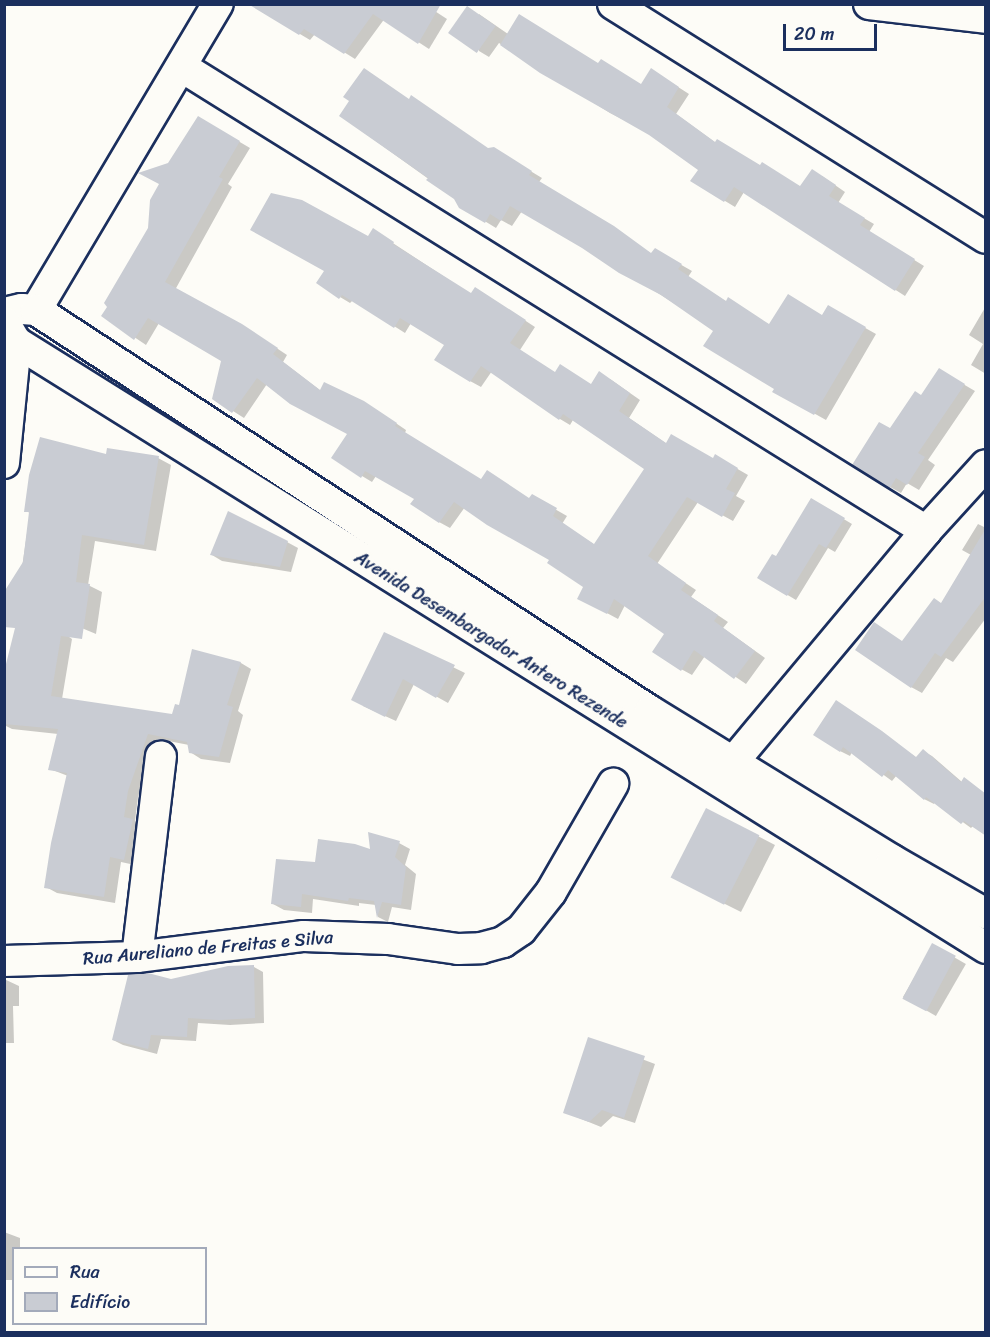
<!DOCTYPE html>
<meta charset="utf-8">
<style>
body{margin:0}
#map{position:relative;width:990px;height:1337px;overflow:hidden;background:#fdfcf7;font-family:Sriracha,sans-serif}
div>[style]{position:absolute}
.shadow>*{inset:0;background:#0003;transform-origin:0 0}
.building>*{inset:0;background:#c9ccd3;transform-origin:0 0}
.roads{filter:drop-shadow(2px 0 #1b2f5e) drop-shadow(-2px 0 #1b2f5e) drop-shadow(0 2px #1b2f5e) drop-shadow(0 -2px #1b2f5e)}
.minor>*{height:30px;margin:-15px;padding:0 15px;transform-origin:15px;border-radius:15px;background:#fdfcf7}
span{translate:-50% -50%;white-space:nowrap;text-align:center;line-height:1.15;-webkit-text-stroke:6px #fdfcf7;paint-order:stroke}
.street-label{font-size:18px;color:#1b2f5e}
.frame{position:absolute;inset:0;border:6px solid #1b2f5e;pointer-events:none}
.legend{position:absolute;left:12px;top:1247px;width:195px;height:78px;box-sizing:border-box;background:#fdfcf7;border:2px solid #a3aaba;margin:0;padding:8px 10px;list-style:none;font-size:18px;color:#1b2f5e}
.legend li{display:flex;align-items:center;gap:12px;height:30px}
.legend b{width:30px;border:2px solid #a3aaba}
.scale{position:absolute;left:783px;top:24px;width:94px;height:27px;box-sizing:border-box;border:3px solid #1b2f5e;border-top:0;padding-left:8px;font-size:18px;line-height:21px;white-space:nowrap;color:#1b2f5e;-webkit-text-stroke:4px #fdfcf7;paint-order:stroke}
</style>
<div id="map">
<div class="shadow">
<i style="clip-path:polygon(424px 4px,447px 19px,429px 49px,392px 25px)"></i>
<i style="clip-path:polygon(258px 9px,391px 10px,355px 59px,315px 34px,310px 40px)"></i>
<i style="clip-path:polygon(479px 14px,508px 34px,599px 65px,642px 85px,661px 76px,689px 94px,676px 114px,716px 143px,801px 187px,822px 176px,845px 192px,838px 203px,874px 224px,869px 232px,924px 266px,905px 296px,744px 192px,735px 207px,692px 181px,700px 169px,650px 133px,610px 113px,499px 43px,489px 57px,479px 51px)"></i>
<i style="clip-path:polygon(410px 100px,489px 150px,494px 149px,542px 178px,539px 182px,652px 254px,655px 250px,692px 271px,688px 277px,727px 302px,770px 325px,822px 316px,828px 307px,876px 334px,826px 420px,774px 391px,776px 389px,710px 326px,585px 247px,522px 211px,512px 226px,501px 220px,496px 228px,460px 206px,455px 198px,341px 116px,351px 101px)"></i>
<i style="clip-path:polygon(199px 118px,250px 148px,228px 184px,232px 187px,175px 290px,254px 333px,287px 355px,283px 362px,321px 391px,375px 409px,406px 430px,405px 433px,482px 481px,530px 500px,532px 496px,567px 516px,562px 524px,595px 545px,646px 469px,573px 420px,570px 425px,560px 419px,492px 371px,481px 387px,470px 381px,446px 345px,411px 323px,405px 333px,353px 300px,350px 303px,340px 297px,373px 230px,472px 295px,486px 295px,535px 327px,520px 350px,555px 374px,592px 386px,610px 379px,640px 400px,629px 418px,667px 444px,713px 460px,715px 456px,748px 475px,736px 496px,745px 501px,733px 521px,698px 502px,657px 564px,696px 590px,691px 597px,728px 622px,723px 628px,765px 658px,746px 684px,705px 656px,692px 675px,681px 669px,666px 634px,625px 605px,618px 619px,590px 604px,585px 587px,552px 559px,465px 507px,450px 528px,439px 522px,416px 498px,376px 476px,372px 482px,362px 476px,349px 434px,267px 384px,244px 418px,214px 399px,223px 360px,159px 323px,146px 345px,103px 316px,150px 229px,169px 164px)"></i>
<i style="clip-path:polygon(986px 306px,986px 374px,971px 365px,983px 344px,969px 335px)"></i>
<i style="clip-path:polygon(939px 370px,975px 391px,928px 460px,935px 465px,919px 490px,907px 483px,901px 493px,890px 487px,890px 430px,921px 397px)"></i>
<i style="clip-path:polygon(108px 456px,158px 458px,171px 465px,156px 551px,95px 541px,88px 585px,102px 592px,96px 634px,17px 601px,30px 513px,26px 511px)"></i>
<i style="clip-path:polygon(812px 500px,852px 524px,835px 552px,828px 548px,796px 600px,759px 578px,776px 558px)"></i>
<i style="clip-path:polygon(978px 524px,986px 528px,986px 618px,953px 662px,946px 658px,922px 693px,911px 687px,903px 642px,942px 604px,971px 555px,962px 550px)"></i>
<i style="clip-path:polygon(287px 542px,298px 548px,291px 572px,222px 561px,212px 555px)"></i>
<i style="clip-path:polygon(62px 632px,72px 639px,62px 699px,173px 716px,180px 707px,193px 651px,241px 663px,251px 669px,238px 711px,243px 715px,230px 763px,201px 759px,190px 752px,189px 745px,158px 739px,138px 797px,135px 821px,144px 827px,135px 865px,121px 862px,115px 903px,57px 893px,46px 887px,68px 776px,50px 769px,58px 734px,12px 729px,4px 725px,4px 679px)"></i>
<i style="clip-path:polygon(385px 634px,465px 673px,448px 703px,414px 684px,396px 721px,363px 706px)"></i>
<i style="clip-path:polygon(845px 708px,917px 758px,923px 751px,932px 756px,962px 782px,973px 826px,971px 828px,935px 802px,934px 804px,924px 799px,897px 775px,892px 781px,852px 752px,850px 756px,840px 751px)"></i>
<i style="clip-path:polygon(707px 810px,775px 845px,741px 912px,689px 886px)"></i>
<i style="clip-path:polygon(399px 843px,410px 849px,405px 865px,416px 874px,411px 910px,392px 907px,388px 922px,378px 917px,376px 905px,359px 903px,359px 906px,313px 899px,312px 913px,284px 910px,273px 904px,316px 864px)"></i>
<i style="left:933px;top:945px;width:38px;height:60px;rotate:30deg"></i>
<i style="clip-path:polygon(254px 967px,263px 972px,264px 1023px,230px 1025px,198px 1023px,196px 1041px,161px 1039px,157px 1054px,123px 1045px,113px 1040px,171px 980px)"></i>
<i style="clip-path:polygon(4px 979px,19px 986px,19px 1006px,13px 1006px,14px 1043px,4px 1043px)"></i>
<i style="clip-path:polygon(589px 1039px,655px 1064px,635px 1123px,613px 1116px,601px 1127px,564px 1112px)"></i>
<i style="clip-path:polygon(4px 1232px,20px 1238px,20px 1248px,14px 1248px,14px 1280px,4px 1280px)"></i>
</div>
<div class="building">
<i style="clip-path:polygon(248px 4px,441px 4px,418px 44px,373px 14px,344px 54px,304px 29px,299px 35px)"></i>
<i style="left:467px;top:6px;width:35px;height:33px;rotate:35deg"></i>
<i style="clip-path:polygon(519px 14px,598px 63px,601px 59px,641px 84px,651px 68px,679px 87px,667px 107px,715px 142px,717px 139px,760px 165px,762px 162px,800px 186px,812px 169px,836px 185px,829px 196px,865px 218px,860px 225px,915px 259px,895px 291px,734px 187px,724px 202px,690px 181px,698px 170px,649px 135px,540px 73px,500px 45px)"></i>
<i style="clip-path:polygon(364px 68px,409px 99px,411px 95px,488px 148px,494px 147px,532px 171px,529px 175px,614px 226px,651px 253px,655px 248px,682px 264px,678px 269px,726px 301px,728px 297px,769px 324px,788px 294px,822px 315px,828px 305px,866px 327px,814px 415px,772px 392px,774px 389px,703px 346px,713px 331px,661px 295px,619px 273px,582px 248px,510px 206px,501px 221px,490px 214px,485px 223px,459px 208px,454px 199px,426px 180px,428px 178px,339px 116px,349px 101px,343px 97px)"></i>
<i style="clip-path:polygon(198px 116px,240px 141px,219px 177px,223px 179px,165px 282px,242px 324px,278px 348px,273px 354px,320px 390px,324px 382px,364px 401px,397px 423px,395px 426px,481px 479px,487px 470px,529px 498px,532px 494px,557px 508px,553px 516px,594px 544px,644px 469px,563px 414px,559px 420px,481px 366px,470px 382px,434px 360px,444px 345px,400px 318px,394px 328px,342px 295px,339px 299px,316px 283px,324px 271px,250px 230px,271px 193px,302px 200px,368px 236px,373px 228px,394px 242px,393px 244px,471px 293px,475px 287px,526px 320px,510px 343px,555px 372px,560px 364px,591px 384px,599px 371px,630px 393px,619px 411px,666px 443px,671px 434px,713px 458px,715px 454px,738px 468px,726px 489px,735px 493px,722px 517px,687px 497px,648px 556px,686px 583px,681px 590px,718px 615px,714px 621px,755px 651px,734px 679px,694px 650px,681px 671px,652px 652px,664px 634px,614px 599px,607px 614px,577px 599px,583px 587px,547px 563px,549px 560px,487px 525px,454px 502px,439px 523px,410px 504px,414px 499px,365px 471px,361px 478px,331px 458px,347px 434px,290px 404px,257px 378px,232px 413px,212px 399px,221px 361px,148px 318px,134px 340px,101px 316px,107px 307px,104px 303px,148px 228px,150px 200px,159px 184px,138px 173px,168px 163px)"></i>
<i style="clip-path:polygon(939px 368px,965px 384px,918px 453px,925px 457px,907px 485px,896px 478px,890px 488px,852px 465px,879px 422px,890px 428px,915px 391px,921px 395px)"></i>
<i style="clip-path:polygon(40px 437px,106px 454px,107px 448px,159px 456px,144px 545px,82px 535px,76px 582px,90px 584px,82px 639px,61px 636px,51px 696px,172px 714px,175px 704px,179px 705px,192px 649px,241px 662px,227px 705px,233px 707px,219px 757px,189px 753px,187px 742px,148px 734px,128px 791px,124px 817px,133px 819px,124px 860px,110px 857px,104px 897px,44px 888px,51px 843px,67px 773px,48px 770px,58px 729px,4px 724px,4px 672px,15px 628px,4px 627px,4px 592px,23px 562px,29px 512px,24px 512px,29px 475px)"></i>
<i style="clip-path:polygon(811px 498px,845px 518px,826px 548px,819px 544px,787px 596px,757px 578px,772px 554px,776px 556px)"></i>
<i style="clip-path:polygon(228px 511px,288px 541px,280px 567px,210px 555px)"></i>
<i style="clip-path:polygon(986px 528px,986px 596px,941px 657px,935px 653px,911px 688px,855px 650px,874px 622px,902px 641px,934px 598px,941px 603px)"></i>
<i style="clip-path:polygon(384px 632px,455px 665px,436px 698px,403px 679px,385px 717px,351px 700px)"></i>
<i style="clip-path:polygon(836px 700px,882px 731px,916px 757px,923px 749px,961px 782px,964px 777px,986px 794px,986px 836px,964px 821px,961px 824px,926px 797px,924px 800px,888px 770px,882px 777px,843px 747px,840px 752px,813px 735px)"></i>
<i style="left:706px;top:808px;width:60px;height:78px;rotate:27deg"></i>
<i style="clip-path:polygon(368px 832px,400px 841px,395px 857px,406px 867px,401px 905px,382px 902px,377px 918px,374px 901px,349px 898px,348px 901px,302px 894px,301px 907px,271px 904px,276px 859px,315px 862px,318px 839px,355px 844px,370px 849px)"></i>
<i style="left:932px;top:943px;width:27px;height:63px;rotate:28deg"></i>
<i style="clip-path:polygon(254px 965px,255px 1018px,219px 1020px,188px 1018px,187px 1037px,151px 1035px,148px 1049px,112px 1040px,128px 975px,148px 973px,171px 979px,228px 966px)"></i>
<i style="clip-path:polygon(588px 1037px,645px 1056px,624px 1118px,602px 1110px,589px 1122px,563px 1113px)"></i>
</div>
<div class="roads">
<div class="minor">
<i style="left:613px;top:4px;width:440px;rotate:32.1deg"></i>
<i style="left:869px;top:4px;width:118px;rotate:6.8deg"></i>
<i style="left:182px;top:67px;width:877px;rotate:31.95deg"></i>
<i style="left:36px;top:310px;width:356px;rotate:-59.3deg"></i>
<i style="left:4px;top:313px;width:18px;rotate:-13deg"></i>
<i style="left:22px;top:309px;width:14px;rotate:4deg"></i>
<i style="left:36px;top:310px;width:733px;rotate:33.15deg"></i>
<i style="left:650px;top:711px;width:284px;rotate:31.6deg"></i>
<i style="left:892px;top:860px;width:108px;rotate:29.9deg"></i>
<i style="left:4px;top:322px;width:23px;rotate:59deg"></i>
<i style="left:16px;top:342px;width:1144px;rotate:31.99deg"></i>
<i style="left:4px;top:463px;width:122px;rotate:-84.3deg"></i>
<i style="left:733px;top:762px;width:301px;rotate:-50.1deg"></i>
<i style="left:926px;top:531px;width:89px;rotate:-47.7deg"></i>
<i style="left:137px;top:957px;width:202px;rotate:-83.2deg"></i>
<i style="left:4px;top:961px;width:133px;rotate:-1.7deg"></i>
<i style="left:137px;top:957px;width:168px;rotate:-7.2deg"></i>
<i style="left:304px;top:936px;width:84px;rotate:2deg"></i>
<i style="left:388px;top:939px;width:71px;rotate:8.1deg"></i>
<i style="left:458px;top:949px;width:23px;rotate:-2deg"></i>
<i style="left:481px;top:948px;width:23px;rotate:-15deg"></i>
<i style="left:503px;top:942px;width:22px;rotate:-34deg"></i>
<i style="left:521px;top:930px;width:48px;rotate:-51.7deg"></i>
<i style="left:551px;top:892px;width:125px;rotate:-60.1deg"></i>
</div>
</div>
<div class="street-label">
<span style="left:491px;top:640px;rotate:32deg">Avenida Desembargador Antero Rezende</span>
<span style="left:208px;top:948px;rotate:-5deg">Rua Aureliano de Freitas e Silva</span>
</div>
<div class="frame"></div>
<ul class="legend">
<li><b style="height:8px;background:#fdfcf7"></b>Rua</li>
<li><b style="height:16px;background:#c9ccd3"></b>Edifício</li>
</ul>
<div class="scale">20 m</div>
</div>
